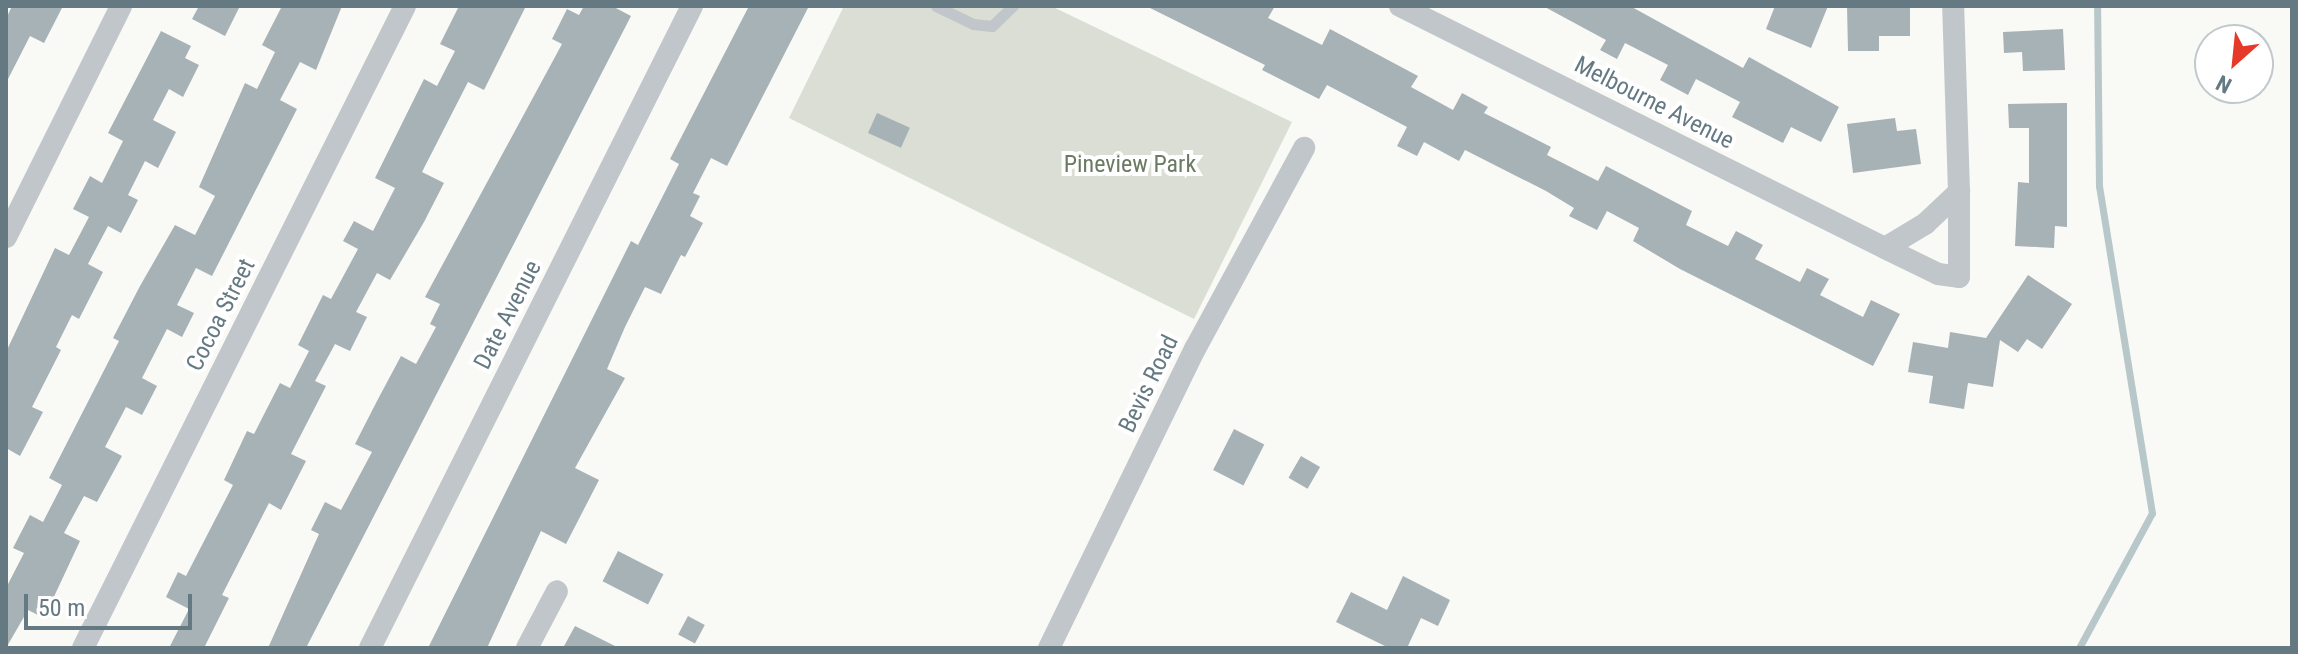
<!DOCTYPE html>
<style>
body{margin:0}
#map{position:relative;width:2298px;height:654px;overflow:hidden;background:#f9f9f6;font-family:"Roboto Condensed",sans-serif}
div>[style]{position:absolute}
.green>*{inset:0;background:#daded5}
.stream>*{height:7px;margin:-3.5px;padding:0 3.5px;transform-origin:3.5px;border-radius:3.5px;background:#b8c7c9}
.building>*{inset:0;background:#a7b2b6;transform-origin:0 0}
.lane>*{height:11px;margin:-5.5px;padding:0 5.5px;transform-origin:5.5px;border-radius:5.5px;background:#c0c6c9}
.street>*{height:22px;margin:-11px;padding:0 11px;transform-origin:11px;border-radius:11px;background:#c0c6c9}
span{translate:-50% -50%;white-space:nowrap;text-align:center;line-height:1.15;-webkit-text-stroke:8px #fff;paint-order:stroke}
.street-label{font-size:24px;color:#647982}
.park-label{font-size:24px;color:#6a7a63}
.frame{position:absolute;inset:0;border:8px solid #647982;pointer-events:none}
.north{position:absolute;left:2194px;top:24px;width:80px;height:80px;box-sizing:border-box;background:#fff;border:2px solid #c1c9cd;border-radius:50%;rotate:207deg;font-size:22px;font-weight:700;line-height:32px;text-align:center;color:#647982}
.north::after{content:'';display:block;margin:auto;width:28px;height:36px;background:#e63929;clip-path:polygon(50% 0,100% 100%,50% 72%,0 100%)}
.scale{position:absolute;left:24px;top:594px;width:168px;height:36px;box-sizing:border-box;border:4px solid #647982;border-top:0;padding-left:10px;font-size:24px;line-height:28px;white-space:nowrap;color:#647982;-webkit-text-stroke:6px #fff;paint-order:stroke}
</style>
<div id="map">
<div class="green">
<i style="clip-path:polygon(844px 6px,1051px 6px,1292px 122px,1194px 319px,789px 118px)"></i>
</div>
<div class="stream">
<i style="left:2079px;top:648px;width:153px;rotate:-61.6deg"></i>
<i style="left:2152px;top:513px;width:331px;rotate:-99.2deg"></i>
<i style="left:2099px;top:186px;width:180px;rotate:-90.6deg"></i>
</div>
<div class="building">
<i style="clip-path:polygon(12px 6px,63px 6px,44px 43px,30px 36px,6px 83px,6px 19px)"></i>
<i style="clip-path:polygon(199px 6px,240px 6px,225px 36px,192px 19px)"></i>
<i style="clip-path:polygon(282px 6px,342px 6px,316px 70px,300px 62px,280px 100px,297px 109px,212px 276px,196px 268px,177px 305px,194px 313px,182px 337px,167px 329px,142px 378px,157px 386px,142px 415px,126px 407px,105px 447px,122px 456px,97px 502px,84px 496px,64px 533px,80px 541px,44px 618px,28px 610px,6px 648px,6px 588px,24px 553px,13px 548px,30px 515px,43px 522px,62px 485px,49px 478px,119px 341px,113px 338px,140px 286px,175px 225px,195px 235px,215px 196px,199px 187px,245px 83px,257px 89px,275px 52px,262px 45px)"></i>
<i style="clip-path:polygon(459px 6px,526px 6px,484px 90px,468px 82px,422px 172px,444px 183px,424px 222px,390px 280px,377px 273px,356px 312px,367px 317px,350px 351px,335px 344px,315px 381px,326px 386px,291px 454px,306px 461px,281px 510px,269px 503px,222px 595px,229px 598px,204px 648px,169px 648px,189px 609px,166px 597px,178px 572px,186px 576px,233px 485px,224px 480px,247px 431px,254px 434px,280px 383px,290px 388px,309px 351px,298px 345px,323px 295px,331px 299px,358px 249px,343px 241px,354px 221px,373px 231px,395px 188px,375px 178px,424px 79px,437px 86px,455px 51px,440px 44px)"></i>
<i style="clip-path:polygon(584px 6px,612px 6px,631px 16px,306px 648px,268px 648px,319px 534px,311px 530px,325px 502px,341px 510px,372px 452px,355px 444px,377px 401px,401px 356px,416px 364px,436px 327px,430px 324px,440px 304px,425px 297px,562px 44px,552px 39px,567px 9px,579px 15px)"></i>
<i style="clip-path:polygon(749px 6px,809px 6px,727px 166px,711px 158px,693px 193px,700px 196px,690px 216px,703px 223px,685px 257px,681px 255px,661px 294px,645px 287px,625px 327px,607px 369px,625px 378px,575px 468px,599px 480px,566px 544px,541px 531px,487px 648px,428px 648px,631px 241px,638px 245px,679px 164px,670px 159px)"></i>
<i style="clip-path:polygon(1146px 6px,1275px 6px,1268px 18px,1322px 45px,1330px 29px,1418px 76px,1411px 87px,1453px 110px,1462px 93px,1488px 107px,1484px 113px,1551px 147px,1547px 155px,1598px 181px,1606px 166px,1692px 211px,1686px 225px,1728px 246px,1736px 231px,1763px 245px,1755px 259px,1800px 282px,1807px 268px,1829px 279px,1820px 295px,1863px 317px,1871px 300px,1900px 314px,1873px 366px,1680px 269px,1633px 241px,1639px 228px,1607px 211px,1597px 230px,1569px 216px,1574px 208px,1546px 191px,1465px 150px,1459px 161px,1424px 142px,1417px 156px,1397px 146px,1407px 127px,1327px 85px,1319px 99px,1262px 70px,1265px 65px)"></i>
<i style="clip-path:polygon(1543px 6px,1630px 6px,1743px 68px,1749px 57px,1839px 107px,1821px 142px,1791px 127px,1783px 143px,1732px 117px,1740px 102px,1696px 79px,1688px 95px,1660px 80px,1668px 65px,1625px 43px,1617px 59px,1600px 50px,1606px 40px)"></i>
<i style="clip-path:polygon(1775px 6px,1828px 6px,1811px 48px,1766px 29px)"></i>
<i style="clip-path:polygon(1847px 6px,1910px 6px,1910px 36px,1879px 36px,1879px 51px,1848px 51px)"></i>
<i style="clip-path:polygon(2063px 29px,2065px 70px,2023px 71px,2022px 52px,2004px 53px,2003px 32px)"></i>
<i style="clip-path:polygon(161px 31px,191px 46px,185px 58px,199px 65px,183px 97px,169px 89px,153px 120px,176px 132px,158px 168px,145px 161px,128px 195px,138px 200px,121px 233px,108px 226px,88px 264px,103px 272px,79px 319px,72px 315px,56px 347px,61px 350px,32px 407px,43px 412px,20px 456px,6px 448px,6px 352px,55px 248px,69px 255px,89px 217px,73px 209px,90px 176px,102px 183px,123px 141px,108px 133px)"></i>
<i style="clip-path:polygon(2067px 103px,2067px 227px,2055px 226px,2054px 248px,2015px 246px,2018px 182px,2029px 183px,2029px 128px,2009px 128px,2008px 104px)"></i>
<i style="left:877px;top:113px;width:36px;height:22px;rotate:24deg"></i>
<i style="clip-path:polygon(1895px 118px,1897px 131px,1916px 129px,1921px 164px,1853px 173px,1847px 124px)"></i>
<i style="clip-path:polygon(2028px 275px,2072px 304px,2042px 349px,2027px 339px,2018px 352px,2000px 340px,1993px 387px,1968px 383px,1964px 409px,1929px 403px,1933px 376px,1908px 372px,1913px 342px,1948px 348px,1950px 332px,1986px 338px)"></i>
<i style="left:1234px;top:429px;width:34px;height:46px;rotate:27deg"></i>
<i style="left:1301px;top:456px;width:22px;height:25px;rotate:30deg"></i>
<i style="left:618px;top:551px;width:51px;height:34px;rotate:27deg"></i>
<i style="clip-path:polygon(1403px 576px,1450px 600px,1438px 626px,1421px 618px,1407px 648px,1389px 648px,1336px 622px,1351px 592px,1387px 610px)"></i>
<i style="left:688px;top:616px;width:19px;height:21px;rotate:28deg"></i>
<i style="clip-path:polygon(575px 626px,619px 648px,563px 648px)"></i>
</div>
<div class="lane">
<i style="left:936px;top:6px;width:41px;rotate:25.9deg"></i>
<i style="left:973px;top:24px;width:19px;rotate:6deg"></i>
<i style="left:992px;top:26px;width:29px;rotate:-44deg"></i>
</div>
<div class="street">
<i style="left:1400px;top:6px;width:542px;rotate:26.52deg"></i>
<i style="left:1885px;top:248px;width:47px;rotate:-31deg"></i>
<i style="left:1925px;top:224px;width:47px;rotate:-43.3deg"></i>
<i style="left:1959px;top:192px;width:186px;rotate:-91.8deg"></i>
<i style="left:6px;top:237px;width:258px;rotate:-63.5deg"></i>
<i style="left:1885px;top:248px;width:59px;rotate:26.1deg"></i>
<i style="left:1938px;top:274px;width:21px;rotate:8deg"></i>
<i style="left:1959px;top:277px;width:85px;rotate:-90deg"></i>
<i style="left:83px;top:648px;width:718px;rotate:-63.36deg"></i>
<i style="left:370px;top:648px;width:718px;rotate:-63.36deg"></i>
<i style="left:527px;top:648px;width:64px;rotate:-62.2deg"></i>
<i style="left:1049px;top:648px;width:333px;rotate:-64deg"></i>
<i style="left:1195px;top:349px;width:229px;rotate:-61.5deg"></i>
</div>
<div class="street-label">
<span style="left:1654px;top:103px;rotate:27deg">Melbourne Avenue</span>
<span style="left:221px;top:315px;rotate:-63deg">Cocoa Street</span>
<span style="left:508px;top:315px;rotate:-63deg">Date Avenue</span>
<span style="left:1149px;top:384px;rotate:-64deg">Bevis Road</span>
</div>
<div class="park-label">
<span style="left:1130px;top:165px">Pineview Park</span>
</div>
<div class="frame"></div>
<div class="north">N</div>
<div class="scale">50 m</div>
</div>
